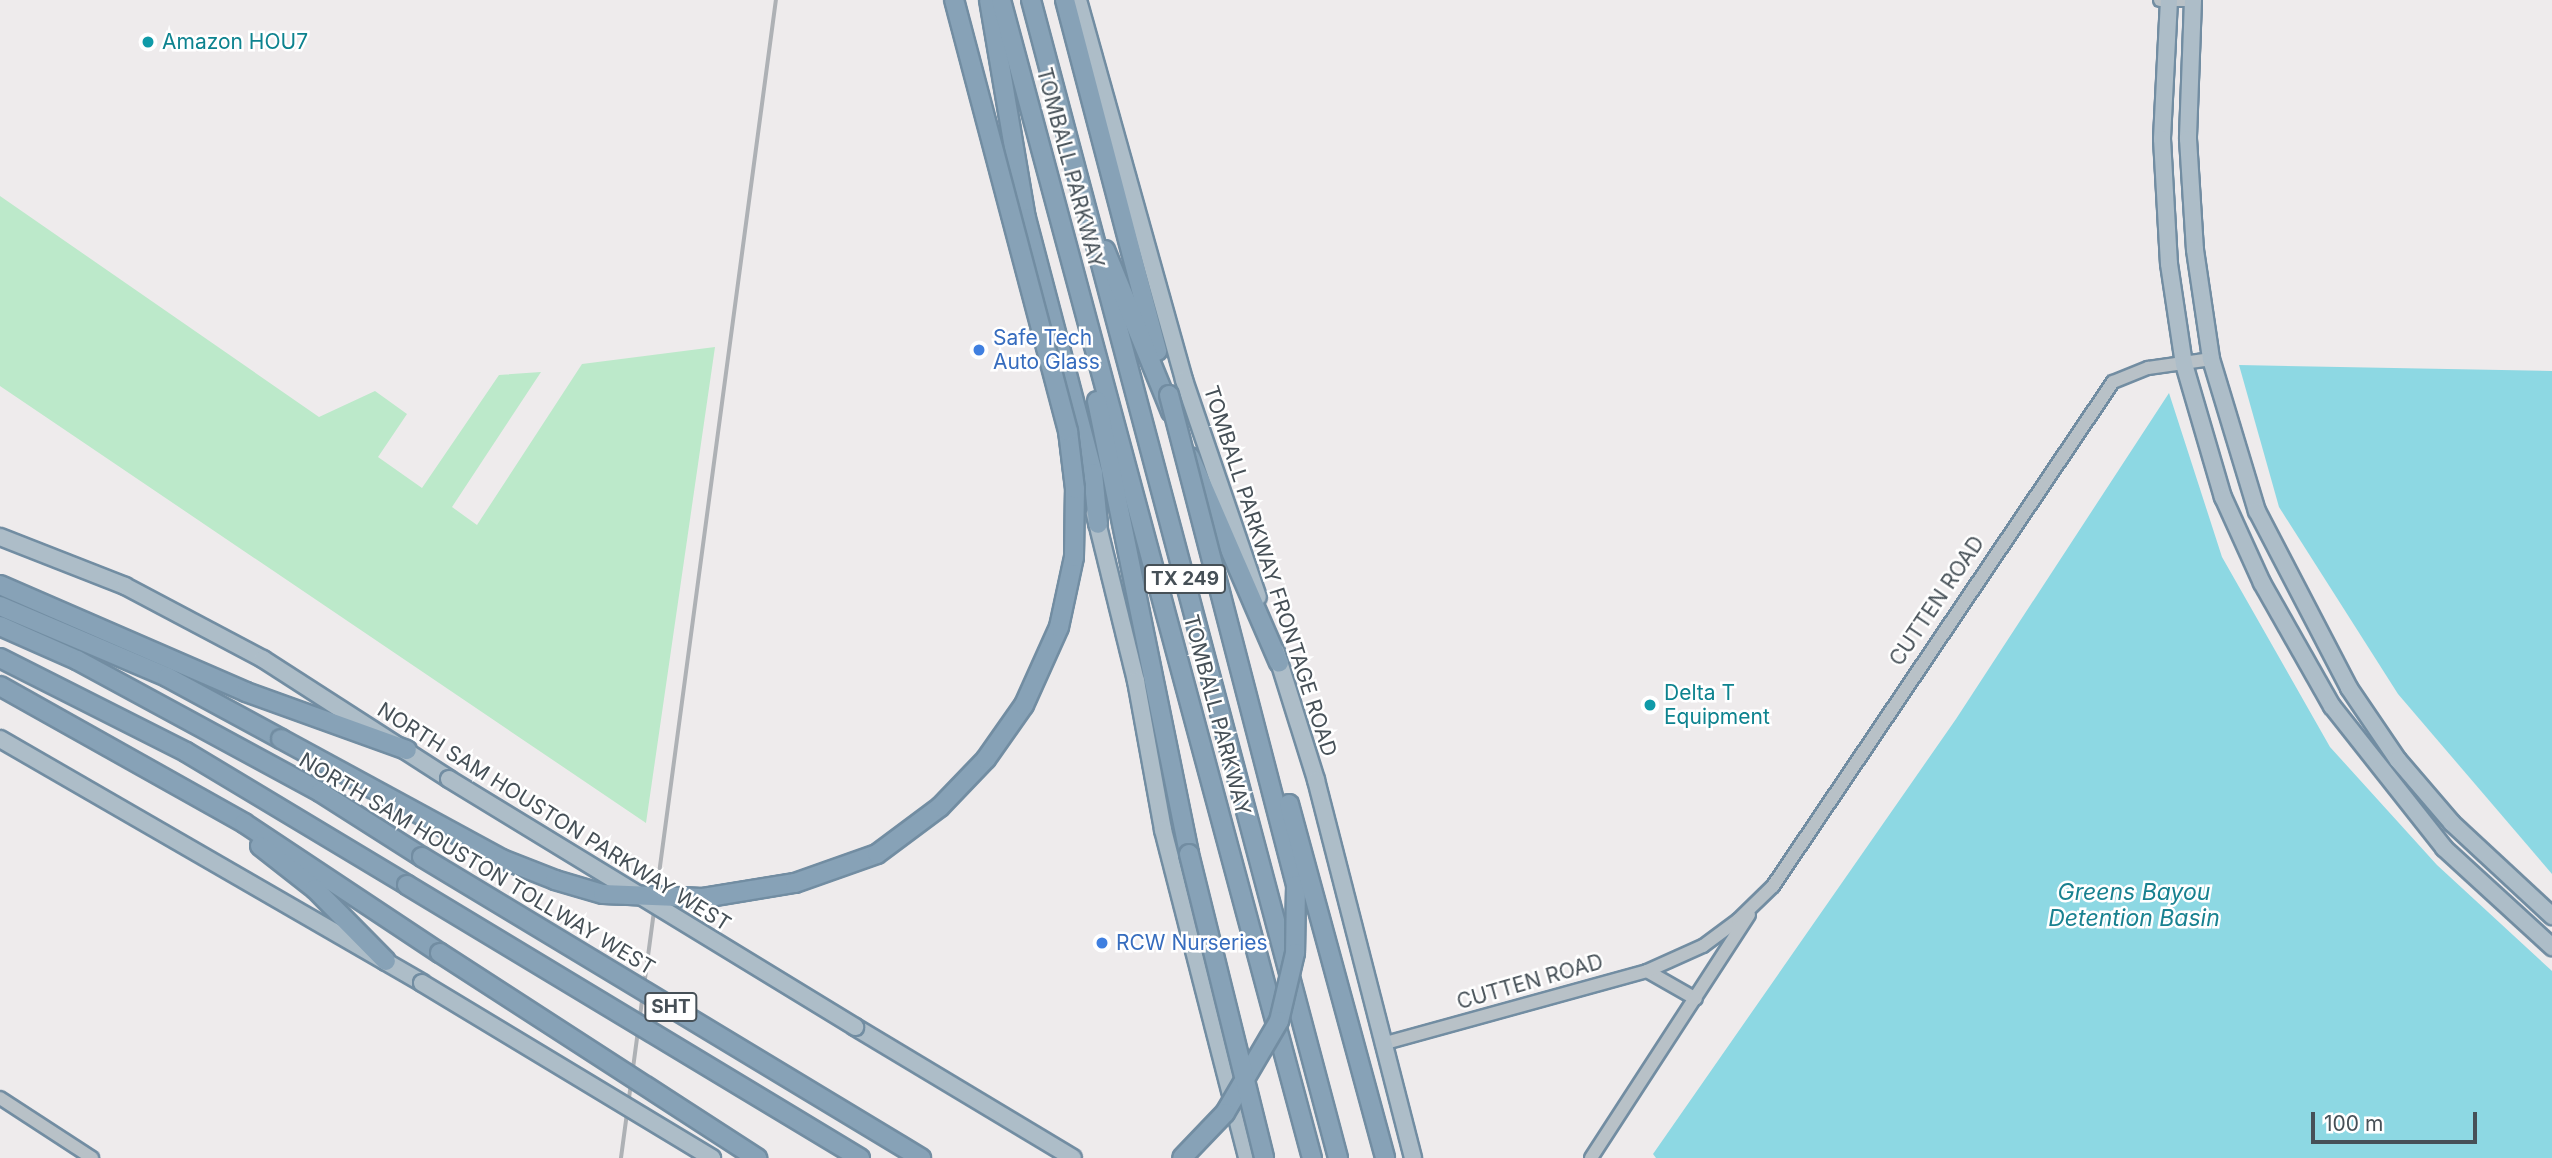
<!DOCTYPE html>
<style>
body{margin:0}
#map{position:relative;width:2552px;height:1158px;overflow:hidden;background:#eeebec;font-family:Inter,sans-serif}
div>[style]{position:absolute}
.green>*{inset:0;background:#bce9ca}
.water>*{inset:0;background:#8dd8e3}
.roads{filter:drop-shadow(2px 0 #728da2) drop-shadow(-2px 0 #728da2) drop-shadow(0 2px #728da2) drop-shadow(0 -2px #728da2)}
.minor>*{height:12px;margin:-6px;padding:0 6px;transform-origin:6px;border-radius:6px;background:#b8c1c7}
.major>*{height:16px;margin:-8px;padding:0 8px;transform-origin:8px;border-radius:8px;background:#adbdc8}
.highway>*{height:18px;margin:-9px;padding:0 9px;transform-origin:9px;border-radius:9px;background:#87a2b7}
.rail>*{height:3.5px;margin:-1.75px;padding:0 1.75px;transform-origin:1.75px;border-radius:1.75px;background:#aeb1b5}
.bridges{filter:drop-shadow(2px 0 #728da2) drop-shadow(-2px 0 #728da2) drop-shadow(0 2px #728da2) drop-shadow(0 -2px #728da2)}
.major-bridge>*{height:16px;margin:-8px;padding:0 8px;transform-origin:8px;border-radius:8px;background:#adbdc8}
.highway-bridge>*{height:18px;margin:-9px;padding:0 9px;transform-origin:9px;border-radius:9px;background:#87a2b7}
.dots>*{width:19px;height:19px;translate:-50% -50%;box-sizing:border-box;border:4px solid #fff;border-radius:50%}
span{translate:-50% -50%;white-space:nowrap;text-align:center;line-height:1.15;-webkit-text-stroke:5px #fff;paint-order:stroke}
.shield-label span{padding:2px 5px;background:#fff;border:2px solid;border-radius:5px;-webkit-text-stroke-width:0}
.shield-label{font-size:19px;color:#465057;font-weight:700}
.culture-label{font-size:21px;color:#0d838f}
.left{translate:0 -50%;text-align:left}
.street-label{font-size:21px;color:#465057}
.shop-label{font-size:21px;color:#366cbe}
.water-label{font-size:23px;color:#188190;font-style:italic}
.scale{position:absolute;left:2311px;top:1112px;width:166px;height:32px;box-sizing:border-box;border:4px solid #465057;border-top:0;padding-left:9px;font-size:21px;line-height:24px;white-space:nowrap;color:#465057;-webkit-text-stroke:5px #fff;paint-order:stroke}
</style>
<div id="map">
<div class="green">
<i style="clip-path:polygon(0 196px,319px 417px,375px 391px,407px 414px,378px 457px,422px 488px,499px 375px,541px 372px,452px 507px,477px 525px,582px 364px,715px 347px,646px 823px,0 386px)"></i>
</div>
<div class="water">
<i style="clip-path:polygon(2239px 365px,2552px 371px,2552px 874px,2398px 694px,2279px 507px)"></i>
<i style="clip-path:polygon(2169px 393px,2222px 557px,2330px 747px,2437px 865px,2552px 971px,2552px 1158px,1656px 1158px,1653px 1154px,1956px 719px)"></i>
</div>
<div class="roads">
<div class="minor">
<i style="left:2160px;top:0;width:33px"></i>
<i style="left:1647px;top:971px;width:56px;rotate:29.7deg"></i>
<i style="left:1382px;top:1044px;width:275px;rotate:-15.4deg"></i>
<i style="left:1647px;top:971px;width:61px;rotate:-24.1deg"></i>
<i style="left:1703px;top:946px;width:44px;rotate:-36.6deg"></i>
<i style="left:1738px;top:920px;width:49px;rotate:-44.2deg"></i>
<i style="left:1773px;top:886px;width:608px;rotate:-56deg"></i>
<i style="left:2113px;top:382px;width:38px;rotate:-22deg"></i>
<i style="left:2148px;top:368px;width:64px;rotate:-8.1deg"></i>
<i style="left:0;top:1098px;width:110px;rotate:33.1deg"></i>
<i style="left:1591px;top:1158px;width:290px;rotate:-57deg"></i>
</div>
<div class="major">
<i style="left:1078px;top:0;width:395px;rotate:74.4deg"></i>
<i style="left:1184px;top:380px;width:229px;rotate:71.2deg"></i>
<i style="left:2169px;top:0;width:139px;rotate:92.9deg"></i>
<i style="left:2162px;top:139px;width:125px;rotate:86.8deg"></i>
<i style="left:2169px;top:264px;width:101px;rotate:81.5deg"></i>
<i style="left:2184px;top:364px;width:139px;rotate:73.7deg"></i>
<i style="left:2223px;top:497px;width:94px;rotate:65.6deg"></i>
<i style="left:2262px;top:583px;width:142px;rotate:60.4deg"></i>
<i style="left:2332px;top:706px;width:181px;rotate:51.7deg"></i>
<i style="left:2444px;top:848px;width:147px;rotate:42.5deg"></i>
<i style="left:2193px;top:0;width:139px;rotate:92.1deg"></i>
<i style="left:2188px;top:139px;width:111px;rotate:86.4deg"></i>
<i style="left:2195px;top:250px;width:110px;rotate:81.6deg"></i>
<i style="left:2211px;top:359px;width:159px;rotate:73.2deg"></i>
<i style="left:2257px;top:511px;width:199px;rotate:62.5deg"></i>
<i style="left:2349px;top:688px;width:87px;rotate:55.8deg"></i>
<i style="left:2398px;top:760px;width:83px;rotate:49.4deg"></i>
<i style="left:2452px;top:823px;width:137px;rotate:42.9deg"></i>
<i style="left:1095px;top:514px;width:172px;rotate:76.2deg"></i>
<i style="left:1136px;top:681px;width:151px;rotate:79.7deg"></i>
<i style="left:1163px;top:830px;width:339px;rotate:75.6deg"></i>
<i style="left:0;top:537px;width:134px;rotate:21.4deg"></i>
<i style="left:125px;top:586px;width:156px;rotate:27.9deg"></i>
<i style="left:263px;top:659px;width:221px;rotate:32.8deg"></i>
<i style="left:1276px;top:652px;width:134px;rotate:72.6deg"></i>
<i style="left:1316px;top:780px;width:390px;rotate:75.6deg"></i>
<i style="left:0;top:739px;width:487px;rotate:30deg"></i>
<i style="left:855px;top:1027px;width:254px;rotate:31deg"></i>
</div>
<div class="highway">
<i style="left:989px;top:0;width:221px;rotate:80.4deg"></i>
<i style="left:1026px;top:218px;width:264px;rotate:75.3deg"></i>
<i style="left:1093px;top:473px;width:51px;rotate:84.4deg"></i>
<i style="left:1001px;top:0;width:1199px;rotate:74.97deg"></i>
<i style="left:1031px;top:0;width:1198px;rotate:75.15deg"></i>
<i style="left:1065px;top:0;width:363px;rotate:75.3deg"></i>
<i style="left:1105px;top:250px;width:175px;rotate:67.8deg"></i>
<i style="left:1097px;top:401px;width:462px;rotate:78.5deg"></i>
<i style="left:1190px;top:457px;width:224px;rotate:66.6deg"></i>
<i style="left:0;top:585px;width:268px;rotate:23.5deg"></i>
<i style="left:246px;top:692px;width:171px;rotate:19.8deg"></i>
<i style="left:0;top:606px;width:181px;rotate:23deg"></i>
<i style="left:167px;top:677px;width:130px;rotate:28.5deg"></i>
<i style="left:0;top:626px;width:84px;rotate:23.8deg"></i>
<i style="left:77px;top:660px;width:277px;rotate:28.5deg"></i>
<i style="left:320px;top:792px;width:121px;rotate:32.5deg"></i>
<i style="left:0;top:658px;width:208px;rotate:26.8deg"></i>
<i style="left:186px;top:752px;width:258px;rotate:31deg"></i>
<i style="left:0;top:686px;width:280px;rotate:29.3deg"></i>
<i style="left:244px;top:823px;width:235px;rotate:33.6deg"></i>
<i style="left:260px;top:846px;width:70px;rotate:38deg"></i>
<i style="left:315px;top:889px;width:101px;rotate:45.4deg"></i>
</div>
</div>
<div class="rail">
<i style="left:621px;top:1158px;width:1168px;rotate:-82.38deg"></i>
</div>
<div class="bridges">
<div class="major-bridge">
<i style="left:449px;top:779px;width:476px;rotate:31.4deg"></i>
<i style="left:422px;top:983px;width:339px;rotate:31.1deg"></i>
</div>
<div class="highway-bridge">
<i style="left:1169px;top:395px;width:506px;rotate:75.47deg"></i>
<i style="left:1296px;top:885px;width:68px;rotate:90.8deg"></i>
<i style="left:1295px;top:953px;width:70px;rotate:103.2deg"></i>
<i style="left:1279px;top:1021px;width:107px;rotate:120.4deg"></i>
<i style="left:1225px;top:1113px;width:62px;rotate:133.7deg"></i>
<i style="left:281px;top:739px;width:251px;rotate:28.5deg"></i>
<i style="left:502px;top:859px;width:57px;rotate:21.6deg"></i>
<i style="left:555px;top:880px;width:50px;rotate:16.3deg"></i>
<i style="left:603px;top:894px;width:100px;rotate:2.3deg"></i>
<i style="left:703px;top:898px;width:93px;rotate:-9.3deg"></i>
<i style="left:795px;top:883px;width:87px;rotate:-19.5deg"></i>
<i style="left:877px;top:854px;width:79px;rotate:-36.7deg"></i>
<i style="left:940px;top:807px;width:66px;rotate:-46.2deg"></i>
<i style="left:986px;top:759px;width:66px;rotate:-54.9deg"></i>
<i style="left:1024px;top:705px;width:85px;rotate:-65.8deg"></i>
<i style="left:1059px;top:627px;width:72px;rotate:-77.9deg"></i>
<i style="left:1074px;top:557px;width:68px;rotate:-89.2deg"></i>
<i style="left:1075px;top:489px;width:58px;rotate:-96.9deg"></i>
<i style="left:1068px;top:431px;width:446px;rotate:-104.8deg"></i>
<i style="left:1289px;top:804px;width:367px;rotate:74.8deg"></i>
<i style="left:1189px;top:854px;width:313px;rotate:76.1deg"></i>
<i style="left:422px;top:857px;width:583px;rotate:31.1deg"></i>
<i style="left:407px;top:885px;width:529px;rotate:31.08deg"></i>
<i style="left:440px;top:953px;width:378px;rotate:32.9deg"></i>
</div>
</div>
<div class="dots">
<i style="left:148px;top:42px;background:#0f9aa8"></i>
<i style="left:979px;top:350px;background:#3f7fe0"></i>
<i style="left:1650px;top:705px;background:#0f9aa8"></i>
<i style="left:1102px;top:943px;background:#3f7fe0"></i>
</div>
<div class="shield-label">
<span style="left:1185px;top:579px">TX 249</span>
<span style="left:671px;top:1007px">SHT</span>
</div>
<div class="culture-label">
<span class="left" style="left:162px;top:42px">Amazon HOU7</span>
<span class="left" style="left:1664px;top:705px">Delta T<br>Equipment</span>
</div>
<div class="street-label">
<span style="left:1070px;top:168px;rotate:75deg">TOMBALL PARKWAY</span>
<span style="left:1270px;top:571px;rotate:72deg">TOMBALL PARKWAY FRONTAGE ROAD</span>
<span style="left:1937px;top:601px;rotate:-56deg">CUTTEN ROAD</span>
<span style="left:1217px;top:715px;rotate:75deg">TOMBALL PARKWAY</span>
<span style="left:554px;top:817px;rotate:32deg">NORTH SAM HOUSTON PARKWAY WEST</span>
<span style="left:477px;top:864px;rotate:31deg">NORTH SAM HOUSTON TOLLWAY WEST</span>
<span style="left:1530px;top:982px;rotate:-16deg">CUTTEN ROAD</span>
</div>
<div class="shop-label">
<span class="left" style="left:993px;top:350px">Safe Tech<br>Auto Glass</span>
<span class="left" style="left:1116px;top:943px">RCW Nurseries</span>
</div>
<div class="water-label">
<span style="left:2134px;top:905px">Greens Bayou<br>Detention Basin</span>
</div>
<div class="scale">100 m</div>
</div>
